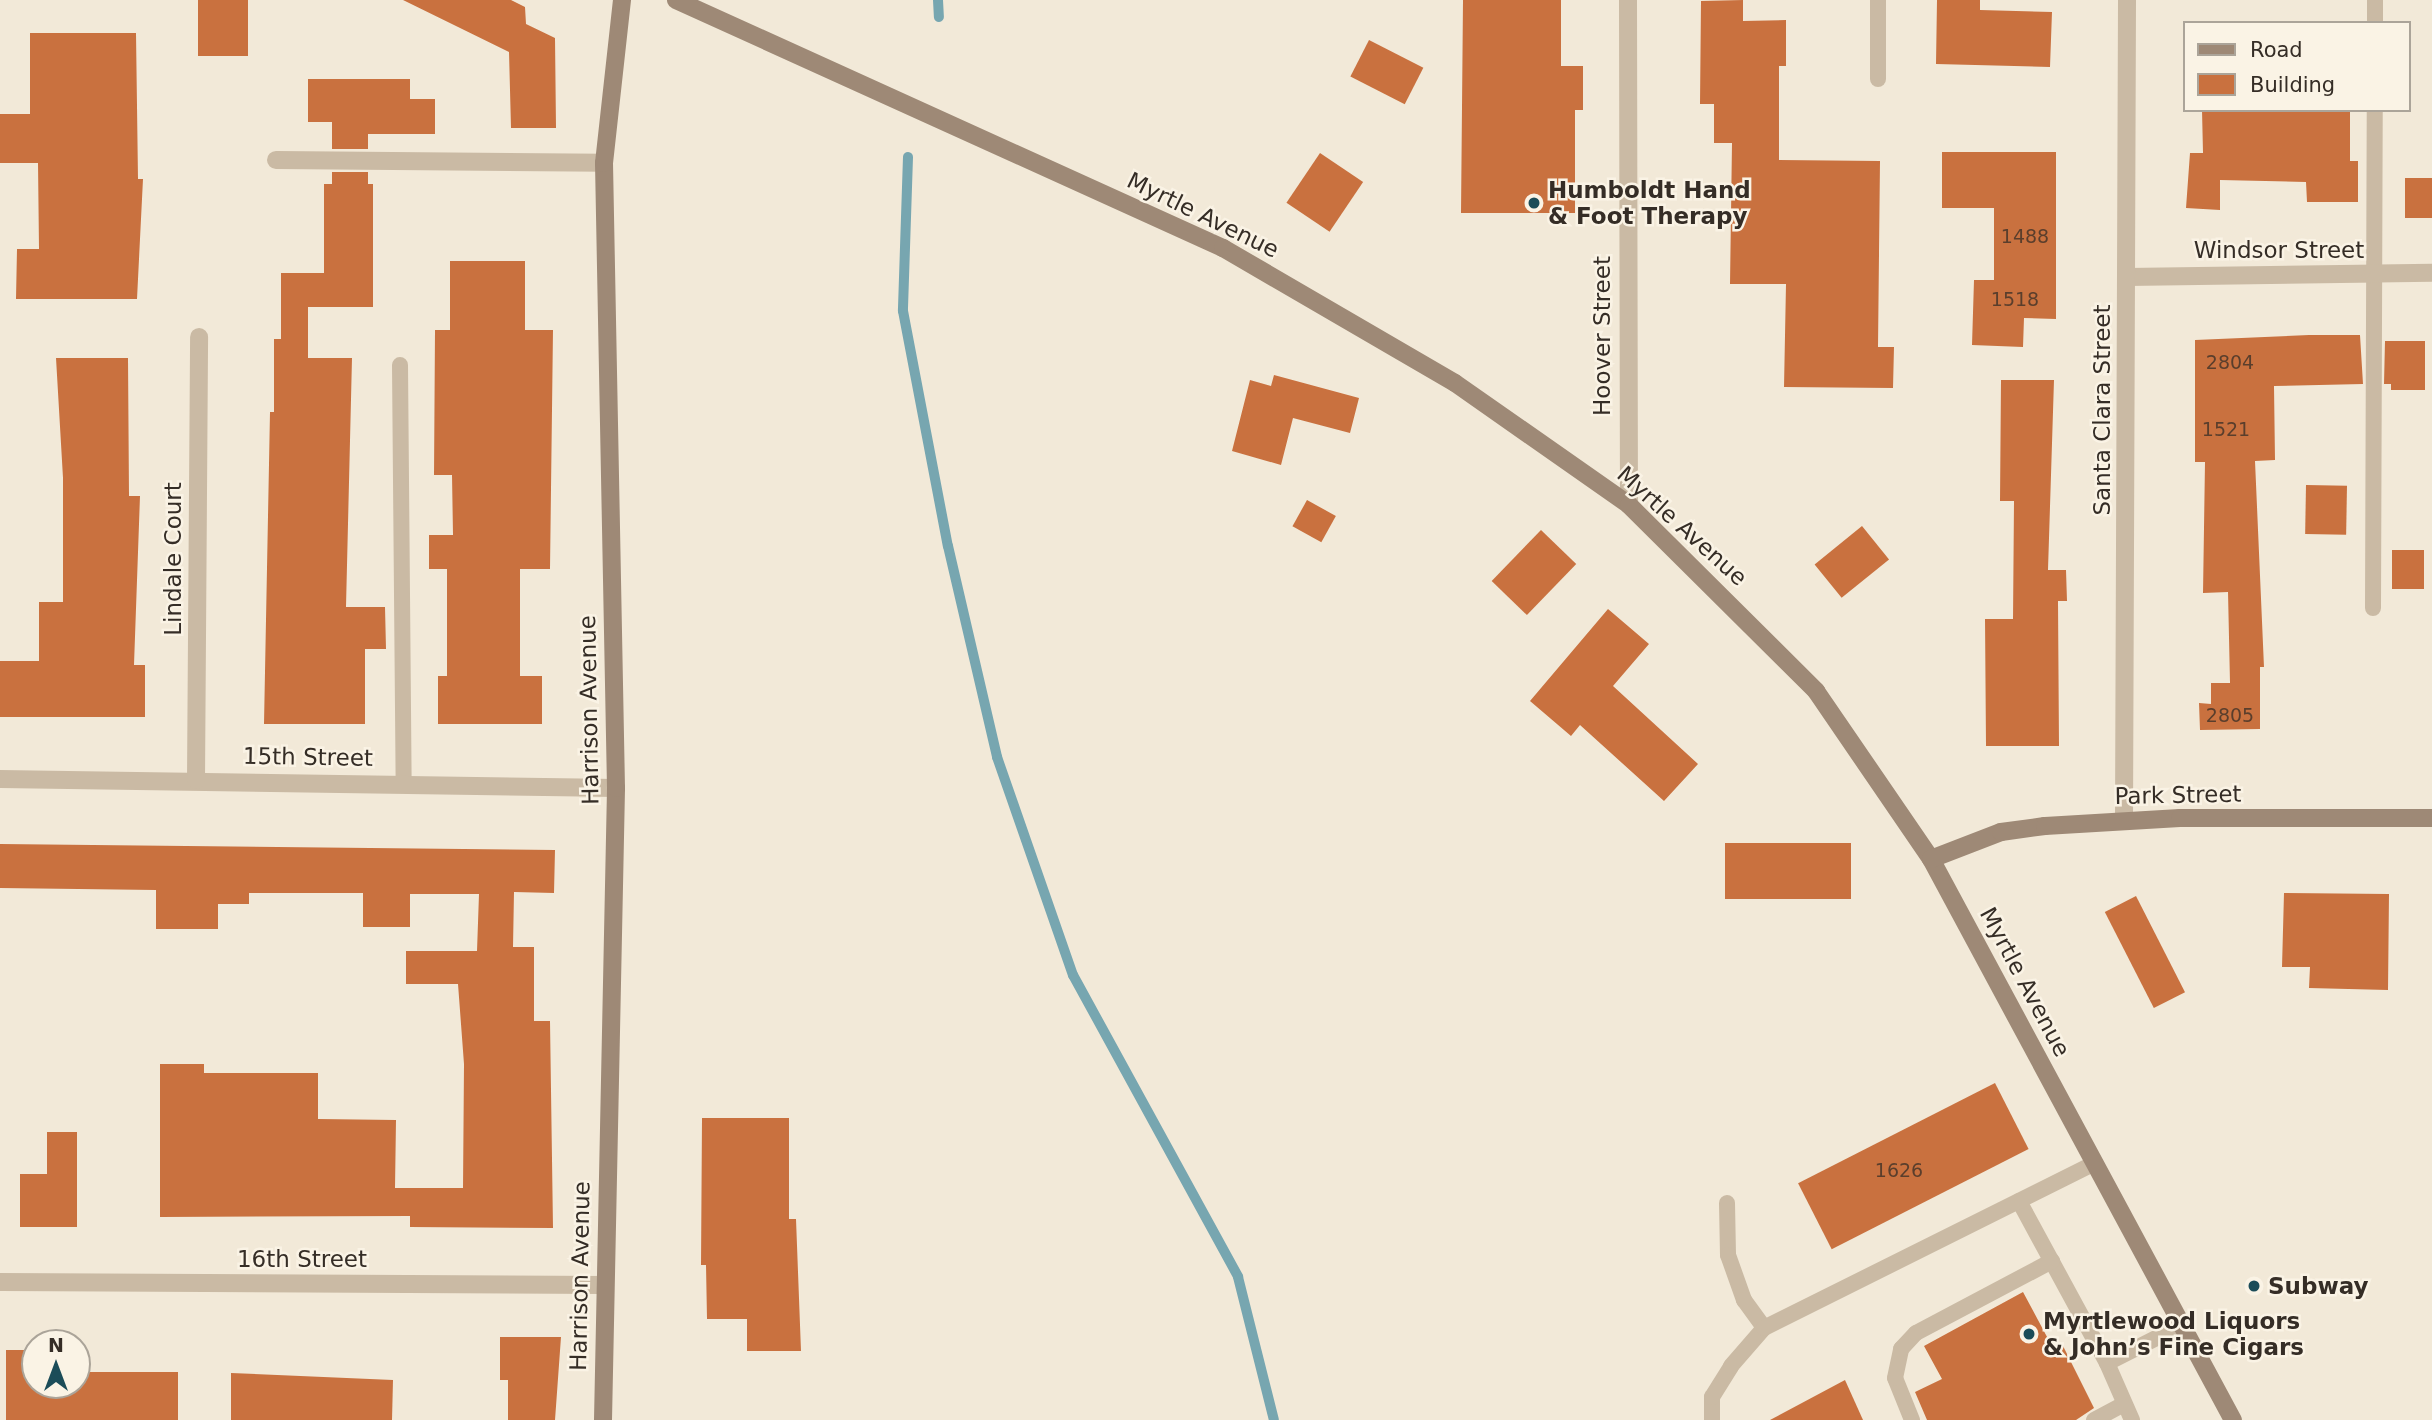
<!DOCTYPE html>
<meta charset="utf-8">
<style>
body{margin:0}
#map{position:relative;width:2432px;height:1420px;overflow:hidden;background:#f2e9d8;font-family:"DejaVu Sans",sans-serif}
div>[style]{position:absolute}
.stream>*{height:10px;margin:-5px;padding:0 5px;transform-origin:5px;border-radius:5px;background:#77a6b0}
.building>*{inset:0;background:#c9713f;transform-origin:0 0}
.lane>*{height:16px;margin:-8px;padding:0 8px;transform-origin:8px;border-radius:8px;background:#cabaa4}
.street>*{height:18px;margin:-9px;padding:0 9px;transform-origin:9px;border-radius:9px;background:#cabaa4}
.secondary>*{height:18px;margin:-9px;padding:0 9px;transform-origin:9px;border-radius:9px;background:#9e8976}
.dots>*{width:19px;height:19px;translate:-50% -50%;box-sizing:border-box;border:4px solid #faf3e5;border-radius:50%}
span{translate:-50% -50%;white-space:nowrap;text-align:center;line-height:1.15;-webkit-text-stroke:5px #faf3e5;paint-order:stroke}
.number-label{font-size:19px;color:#5a3e2c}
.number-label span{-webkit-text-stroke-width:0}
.poi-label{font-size:23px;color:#352d26;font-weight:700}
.left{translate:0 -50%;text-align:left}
.street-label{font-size:23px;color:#352d26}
.legend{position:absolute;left:2183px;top:21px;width:228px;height:91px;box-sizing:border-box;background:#faf3e5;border:2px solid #aba499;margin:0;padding:9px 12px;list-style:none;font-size:21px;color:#352d26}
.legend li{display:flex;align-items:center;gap:14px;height:35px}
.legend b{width:35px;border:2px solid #aba499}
.north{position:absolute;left:21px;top:1329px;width:70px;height:70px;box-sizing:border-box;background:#faf3e5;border:2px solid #aba499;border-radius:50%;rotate:0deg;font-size:19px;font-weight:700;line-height:28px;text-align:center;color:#352d26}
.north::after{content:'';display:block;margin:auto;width:24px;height:32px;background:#1b4c58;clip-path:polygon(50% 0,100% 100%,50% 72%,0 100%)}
</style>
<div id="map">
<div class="stream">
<i style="left:938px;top:0;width:17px;rotate:87deg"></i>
<i style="left:908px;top:157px;width:154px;rotate:91.9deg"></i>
<i style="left:903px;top:311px;width:239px;rotate:79.2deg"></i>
<i style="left:948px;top:546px;width:217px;rotate:76.9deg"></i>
<i style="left:997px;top:757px;width:231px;rotate:70.8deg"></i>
<i style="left:1073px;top:975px;width:344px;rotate:61.3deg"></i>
<i style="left:1238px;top:1277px;width:147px;rotate:75.9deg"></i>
</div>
<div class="building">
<i style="left:198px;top:0;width:50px;height:56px"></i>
<i style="clip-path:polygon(403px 0,511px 0,525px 7px,526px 24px,555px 38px,556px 128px,511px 128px,509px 52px)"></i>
<i style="clip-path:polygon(1463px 0,1561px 0,1561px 66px,1583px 66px,1583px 110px,1575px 110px,1575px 213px,1461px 213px)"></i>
<i style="clip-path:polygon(1743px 0,1743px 21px,1786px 20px,1786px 66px,1779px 66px,1779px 160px,1880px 161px,1878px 347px,1894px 347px,1893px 388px,1784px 387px,1786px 284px,1730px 284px,1732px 143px,1714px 143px,1714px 104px,1700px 104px,1701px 1px)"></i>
<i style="clip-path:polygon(1937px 0,1980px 0,1980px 10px,2052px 12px,2050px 67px,1936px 64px)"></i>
<i style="clip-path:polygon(30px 33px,136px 33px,138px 179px,143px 179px,137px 299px,16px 299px,17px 249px,39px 249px,38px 163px,0 163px,0 114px,30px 114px)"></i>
<i style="left:1369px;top:40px;width:61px;height:41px;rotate:27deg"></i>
<i style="clip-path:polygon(308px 79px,410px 79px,410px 99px,435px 99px,435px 134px,368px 134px,368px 149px,332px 149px,332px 122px,308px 122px)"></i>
<i style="clip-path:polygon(2202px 110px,2350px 110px,2350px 161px,2358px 161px,2358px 202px,2307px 202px,2306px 182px,2220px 180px,2220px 210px,2186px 208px,2190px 153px,2203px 153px)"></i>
<i style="clip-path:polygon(1942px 152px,2056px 152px,2056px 319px,2024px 318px,2023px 347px,1972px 345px,1974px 280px,1994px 280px,1994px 208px,1942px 208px)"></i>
<i style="left:1320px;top:153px;width:52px;height:60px;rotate:34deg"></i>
<i style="clip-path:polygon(332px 172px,368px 172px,368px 184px,373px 184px,373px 307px,308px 307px,308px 358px,352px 358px,346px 607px,385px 607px,386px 649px,365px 649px,365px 724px,264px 724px,270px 412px,274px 412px,274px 339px,281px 339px,281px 273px,324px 273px,324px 184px,332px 184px)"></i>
<i style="left:2432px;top:178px;width:40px;height:27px;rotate:90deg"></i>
<i style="clip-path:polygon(450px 261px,525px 261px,525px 330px,553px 330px,550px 569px,520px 569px,520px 676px,542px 676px,542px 724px,438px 724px,438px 676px,447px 676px,447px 569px,429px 569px,429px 535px,453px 535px,452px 475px,434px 475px,435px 330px,450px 330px)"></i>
<i style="clip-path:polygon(2309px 335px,2360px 335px,2363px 384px,2274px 386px,2275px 460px,2255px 461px,2264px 667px,2260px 667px,2260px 729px,2200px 730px,2199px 703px,2211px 704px,2211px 683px,2230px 683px,2228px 592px,2203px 593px,2205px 462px,2195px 462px,2195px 340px)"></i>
<i style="clip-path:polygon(2385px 341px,2425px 341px,2425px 390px,2391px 390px,2391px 384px,2384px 384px)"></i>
<i style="clip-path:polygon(56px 358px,128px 358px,129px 496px,140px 496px,134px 665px,145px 665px,145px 717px,0 717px,0 661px,39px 661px,39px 602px,63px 602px,63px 478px)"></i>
<i style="clip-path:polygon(1274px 375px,1359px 398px,1350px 433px,1293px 418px,1281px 465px,1232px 451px,1250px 380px,1271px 386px)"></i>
<i style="clip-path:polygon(2001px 380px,2054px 380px,2048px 570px,2066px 570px,2067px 601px,2058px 601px,2059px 746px,1986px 746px,1985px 619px,2013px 619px,2014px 501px,2000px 501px)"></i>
<i style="left:2306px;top:485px;width:41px;height:49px;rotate:1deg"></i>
<i style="left:1307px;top:500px;width:33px;height:30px;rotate:29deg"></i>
<i style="left:1862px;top:526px;width:43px;height:61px;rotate:51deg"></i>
<i style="left:1541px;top:530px;width:49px;height:71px;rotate:44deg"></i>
<i style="left:2392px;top:550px;width:32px;height:39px"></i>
<i style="clip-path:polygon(1608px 609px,1649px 644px,1613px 686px,1698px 764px,1664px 801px,1580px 725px,1571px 736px,1530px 701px)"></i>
<i style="left:1725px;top:843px;width:126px;height:56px"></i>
<i style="clip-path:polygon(0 844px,555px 850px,554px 893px,514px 892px,513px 947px,534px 947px,534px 1021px,550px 1021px,553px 1228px,410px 1227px,410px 1216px,160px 1217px,160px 1064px,204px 1064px,204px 1073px,318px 1073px,318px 1119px,396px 1120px,395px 1188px,463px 1188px,464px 1064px,458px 984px,406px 984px,406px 951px,477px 951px,479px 894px,410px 894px,410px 927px,363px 927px,363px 893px,249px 893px,249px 904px,218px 904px,218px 929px,156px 929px,156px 890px,0 888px)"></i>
<i style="clip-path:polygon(2284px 893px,2389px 894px,2388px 990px,2309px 988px,2310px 967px,2282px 967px)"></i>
<i style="left:2136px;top:896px;width:108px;height:35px;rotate:63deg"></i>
<i style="left:1995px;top:1083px;width:74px;height:221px;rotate:63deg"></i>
<i style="clip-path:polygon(702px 1118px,789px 1118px,789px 1219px,796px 1219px,801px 1351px,747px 1351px,747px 1319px,707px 1319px,706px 1265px,701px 1265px)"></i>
<i style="clip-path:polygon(47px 1132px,77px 1132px,77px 1227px,20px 1227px,20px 1174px,47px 1174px)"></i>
<i style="clip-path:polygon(2023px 1292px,2054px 1350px,2063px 1346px,2094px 1408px,2076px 1420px,1927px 1420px,1915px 1392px,1942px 1379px,1924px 1346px)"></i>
<i style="clip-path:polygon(500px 1337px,561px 1337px,555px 1420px,508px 1420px,508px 1380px,500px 1380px)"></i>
<i style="clip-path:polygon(6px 1350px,35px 1350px,35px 1385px,77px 1385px,77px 1350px,86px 1350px,86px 1372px,178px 1372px,178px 1420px,6px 1420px)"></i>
<i style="clip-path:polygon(231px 1373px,393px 1380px,392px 1420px,231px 1420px)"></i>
<i style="clip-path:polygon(1845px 1380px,1863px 1420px,1770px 1420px)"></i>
</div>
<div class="lane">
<i style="left:2375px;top:0;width:23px;rotate:90deg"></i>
<i style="left:1878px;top:79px;width:79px;rotate:-90deg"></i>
<i style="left:400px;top:365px;width:417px;rotate:89.5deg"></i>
<i style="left:2373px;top:608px;width:498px;rotate:-89.8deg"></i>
<i style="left:2019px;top:1201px;width:184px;rotate:61.5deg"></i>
<i style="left:1727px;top:1203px;width:52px;rotate:88.9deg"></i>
<i style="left:1728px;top:1255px;width:48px;rotate:70.4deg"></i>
<i style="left:1744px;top:1300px;width:34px;rotate:54deg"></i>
<i style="left:1712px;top:1420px;width:23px;rotate:-90deg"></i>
<i style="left:1712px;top:1397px;width:36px;rotate:-58deg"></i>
<i style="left:1731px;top:1366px;width:50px;rotate:-49deg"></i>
<i style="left:1764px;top:1328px;width:370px;rotate:-26.5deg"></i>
<i style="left:1912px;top:1420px;width:45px;rotate:-112deg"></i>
<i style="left:1895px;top:1378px;width:30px;rotate:-78deg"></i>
<i style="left:1901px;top:1349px;width:22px;rotate:-47deg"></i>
<i style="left:1916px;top:1333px;width:154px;rotate:-27.9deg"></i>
<i style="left:2094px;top:1420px;width:34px;rotate:-28deg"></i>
<i style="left:2132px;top:1420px;width:62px;rotate:-113.7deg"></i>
<i style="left:2107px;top:1363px;width:84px;rotate:-26.9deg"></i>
</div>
<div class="street">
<i style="left:1628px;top:0;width:505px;rotate:89.89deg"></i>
<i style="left:276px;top:160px;width:328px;rotate:0.5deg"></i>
<i style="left:2127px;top:277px;width:305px;rotate:-0.8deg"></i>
<i style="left:0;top:779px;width:616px;rotate:0.84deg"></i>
<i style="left:196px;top:780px;width:443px;rotate:-89.6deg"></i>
<i style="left:2124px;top:820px;width:820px;rotate:-89.79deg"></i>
<i style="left:0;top:1282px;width:603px;rotate:0.29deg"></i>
</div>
<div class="secondary">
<i style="left:676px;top:0;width:601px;rotate:24.39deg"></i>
<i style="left:1223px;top:248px;width:268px;rotate:30.2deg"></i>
<i style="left:1455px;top:383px;width:213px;rotate:35deg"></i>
<i style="left:1629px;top:505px;width:264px;rotate:44.8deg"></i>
<i style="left:1816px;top:691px;width:204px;rotate:55.6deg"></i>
<i style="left:1931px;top:859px;width:637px;rotate:61.71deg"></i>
<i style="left:1931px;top:859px;width:75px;rotate:-21.1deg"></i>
<i style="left:2001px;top:832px;width:44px;rotate:-7.8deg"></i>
<i style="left:2045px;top:826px;width:135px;rotate:-3.4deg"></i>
<i style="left:2180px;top:818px;width:252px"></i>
<i style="left:603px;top:1420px;width:632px;rotate:-88.82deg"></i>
<i style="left:616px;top:788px;width:625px;rotate:-91.1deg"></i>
<i style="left:604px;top:163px;width:164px;rotate:-83.7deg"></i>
</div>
<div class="dots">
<i style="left:1534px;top:203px;background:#1b4c58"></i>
<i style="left:2254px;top:1286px;background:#1b4c58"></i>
<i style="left:2029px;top:1334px;background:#1b4c58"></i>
</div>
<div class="number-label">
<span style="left:2025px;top:237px">1488</span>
<span style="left:2015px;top:300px">1518</span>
<span style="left:2230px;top:363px">2804</span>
<span style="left:2226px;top:430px">1521</span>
<span style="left:2230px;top:716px">2805</span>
<span style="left:1899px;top:1171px">1626</span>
</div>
<div class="poi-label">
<span class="left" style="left:1548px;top:203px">Humboldt Hand<br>&amp; Foot Therapy</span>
<span class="left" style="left:2268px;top:1286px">Subway</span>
<span class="left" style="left:2043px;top:1334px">Myrtlewood Liquors<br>&amp; John’s Fine Cigars</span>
</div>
<div class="street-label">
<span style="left:1203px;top:215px;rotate:26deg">Myrtle Avenue</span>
<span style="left:2279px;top:250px">Windsor Street</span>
<span style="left:1602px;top:336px;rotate:-90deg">Hoover Street</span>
<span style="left:2102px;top:410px;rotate:-90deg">Santa Clara Street</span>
<span style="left:1682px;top:526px;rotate:42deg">Myrtle Avenue</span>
<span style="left:173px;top:559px;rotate:-90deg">Lindale Court</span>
<span style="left:589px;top:710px;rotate:-91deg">Harrison Avenue</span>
<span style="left:308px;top:757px;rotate:1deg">15th Street</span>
<span style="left:2178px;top:795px;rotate:-1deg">Park Street</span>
<span style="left:2025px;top:982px;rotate:62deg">Myrtle Avenue</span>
<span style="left:302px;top:1259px">16th Street</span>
<span style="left:580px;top:1276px;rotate:-89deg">Harrison Avenue</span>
</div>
<ul class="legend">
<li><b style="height:9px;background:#9e8976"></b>Road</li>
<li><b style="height:19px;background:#c9713f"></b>Building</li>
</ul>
<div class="north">N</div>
</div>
